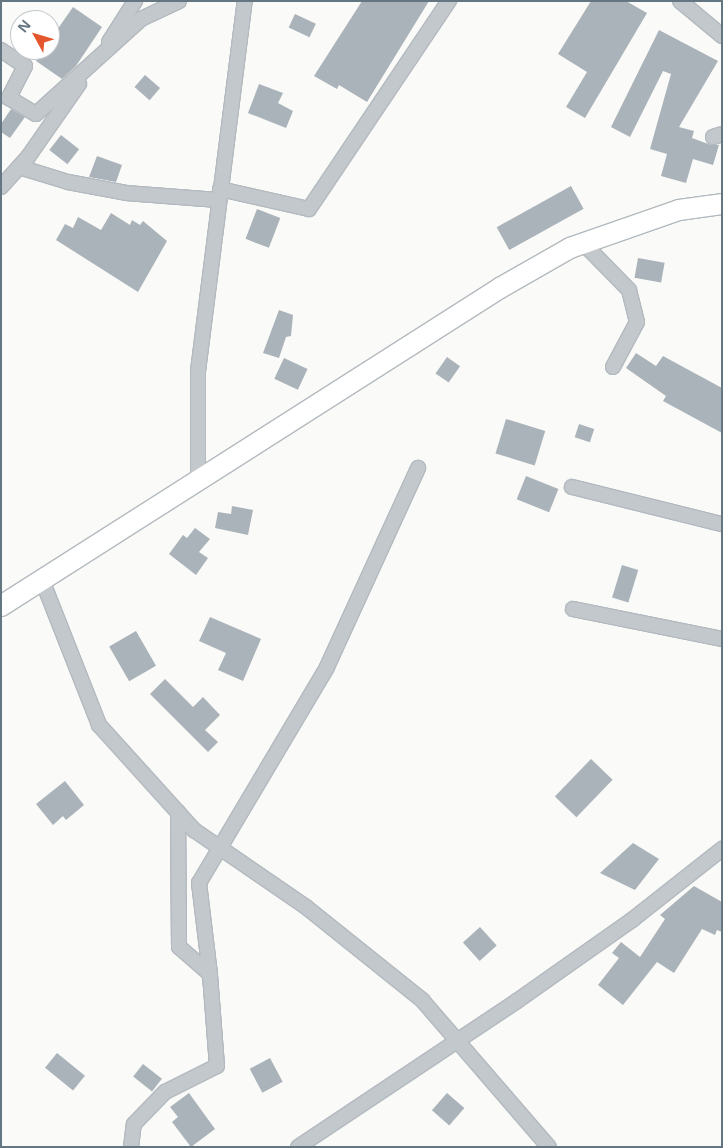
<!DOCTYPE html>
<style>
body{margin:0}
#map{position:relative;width:723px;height:1148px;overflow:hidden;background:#fafaf8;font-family:"Open Sans",sans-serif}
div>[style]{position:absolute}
.building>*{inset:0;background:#aab3b9;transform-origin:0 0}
.roads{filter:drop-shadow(1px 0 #b3babf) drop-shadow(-1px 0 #b3babf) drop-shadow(0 1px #b3babf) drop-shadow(0 -1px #b3babf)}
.street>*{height:14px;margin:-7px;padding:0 7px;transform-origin:7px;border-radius:7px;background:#c3c8cc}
.secondary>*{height:20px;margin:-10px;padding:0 10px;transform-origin:10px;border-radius:10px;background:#fff}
span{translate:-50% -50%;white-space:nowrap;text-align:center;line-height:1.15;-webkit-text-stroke:5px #fff;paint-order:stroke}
.frame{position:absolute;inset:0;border:2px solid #657683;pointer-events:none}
.north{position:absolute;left:10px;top:10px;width:50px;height:50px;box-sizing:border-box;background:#fff;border:1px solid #c1c8cd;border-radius:50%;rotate:309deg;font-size:14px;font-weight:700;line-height:20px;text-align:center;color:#657683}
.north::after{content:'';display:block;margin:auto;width:18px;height:22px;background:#e4572e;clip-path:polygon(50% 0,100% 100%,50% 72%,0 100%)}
</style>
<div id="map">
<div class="building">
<i style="clip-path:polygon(362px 1px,429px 1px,367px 102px,339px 85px,337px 89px,314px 76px)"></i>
<i style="clip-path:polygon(591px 1px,626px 1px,647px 13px,585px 118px,566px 107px,587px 72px,558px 54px)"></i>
<i style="clip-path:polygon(73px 7px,102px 27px,76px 66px,62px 79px,36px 61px,44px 50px,50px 50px,50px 40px)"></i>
<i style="left:295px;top:14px;width:23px;height:15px;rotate:25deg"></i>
<i style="clip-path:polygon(659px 30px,718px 61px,679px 127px,694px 131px,692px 138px,711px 145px,719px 145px,713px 165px,693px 159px,686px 183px,661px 176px,667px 154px,650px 149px,671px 74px,663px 71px,630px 137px,611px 127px)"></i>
<i style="left:145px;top:75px;width:20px;height:16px;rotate:41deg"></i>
<i style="clip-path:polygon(259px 84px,283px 93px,278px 103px,293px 111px,286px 128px,248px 113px)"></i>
<i style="clip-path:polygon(11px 109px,25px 117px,10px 138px,1px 132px,1px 124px)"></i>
<i style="left:61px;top:135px;width:23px;height:19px;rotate:38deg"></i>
<i style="clip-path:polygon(97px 156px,122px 165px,116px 182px,89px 177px)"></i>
<i style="left:571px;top:186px;width:26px;height:85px;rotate:61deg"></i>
<i style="left:257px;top:209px;width:25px;height:32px;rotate:21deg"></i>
<i style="clip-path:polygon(111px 213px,130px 225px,132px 220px,140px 225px,143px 221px,167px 241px,138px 292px,56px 240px,65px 224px,73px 228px,78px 217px,101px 230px)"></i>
<i style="left:638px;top:258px;width:27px;height:20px;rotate:10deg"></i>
<i style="clip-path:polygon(279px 310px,293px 315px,291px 336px,286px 337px,279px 358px,263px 353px)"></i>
<i style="clip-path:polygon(636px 353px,656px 366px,663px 356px,722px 388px,722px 433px,663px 401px,666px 396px,626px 368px)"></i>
<i style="left:447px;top:357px;width:16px;height:20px;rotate:35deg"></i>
<i style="left:284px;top:358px;width:26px;height:23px;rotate:25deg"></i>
<i style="left:506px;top:419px;width:41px;height:36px;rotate:17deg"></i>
<i style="left:579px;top:424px;width:16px;height:14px;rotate:18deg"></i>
<i style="left:526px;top:476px;width:35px;height:25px;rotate:22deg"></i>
<i style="clip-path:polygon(232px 506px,253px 510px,248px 535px,215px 528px,218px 512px,231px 514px)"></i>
<i style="clip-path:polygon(195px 528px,210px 539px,199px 552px,208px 558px,196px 575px,169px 554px,183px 535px,187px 538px)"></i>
<i style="left:622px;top:565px;width:17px;height:34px;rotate:17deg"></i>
<i style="clip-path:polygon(210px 617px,261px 639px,243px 681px,218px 670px,226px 653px,199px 641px)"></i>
<i style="left:136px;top:631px;width:40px;height:31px;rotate:60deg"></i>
<i style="clip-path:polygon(165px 679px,193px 707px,203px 697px,220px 715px,205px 730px,218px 742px,208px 752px,150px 694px)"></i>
<i style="left:591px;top:759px;width:30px;height:52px;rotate:44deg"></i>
<i style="clip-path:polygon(65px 781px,84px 805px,66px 820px,63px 816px,53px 825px,36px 804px)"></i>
<i style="clip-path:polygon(633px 843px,659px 859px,635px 890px,600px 873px)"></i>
<i style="clip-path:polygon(694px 886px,722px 902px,722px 932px,717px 930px,715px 935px,702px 929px,674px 973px,657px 962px,623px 1005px,598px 985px,619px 958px,612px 953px,621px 942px,640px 957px,665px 919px,660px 915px)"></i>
<i style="left:480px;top:927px;width:25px;height:23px;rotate:48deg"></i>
<i style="left:57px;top:1053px;width:36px;height:19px;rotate:39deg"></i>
<i style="left:270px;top:1058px;width:27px;height:23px;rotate:62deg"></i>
<i style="left:143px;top:1064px;width:24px;height:16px;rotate:38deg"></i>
<i style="clip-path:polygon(189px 1093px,215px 1129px,191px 1147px,172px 1122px,178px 1117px,170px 1107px)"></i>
<i style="left:447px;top:1093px;width:23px;height:23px;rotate:41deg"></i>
</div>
<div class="roads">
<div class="street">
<i style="left:680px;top:1px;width:55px;rotate:39.8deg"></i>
<i style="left:109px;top:42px;width:49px;rotate:-57.6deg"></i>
<i style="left:1px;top:50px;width:29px;rotate:34deg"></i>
<i style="left:25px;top:66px;width:36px;rotate:117deg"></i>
<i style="left:9px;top:98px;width:31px;rotate:31deg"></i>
<i style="left:36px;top:114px;width:142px;rotate:-42.1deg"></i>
<i style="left:141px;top:19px;width:42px;rotate:-25.3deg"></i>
<i style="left:713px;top:137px;width:9px;rotate:-18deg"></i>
<i style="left:19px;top:167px;width:51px;rotate:17deg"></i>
<i style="left:68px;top:182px;width:59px;rotate:10.7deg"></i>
<i style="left:126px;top:193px;width:92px;rotate:4.4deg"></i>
<i style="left:1px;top:187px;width:40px;rotate:-48deg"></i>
<i style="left:28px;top:157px;width:89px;rotate:-55.1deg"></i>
<i style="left:220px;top:189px;width:91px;rotate:12.7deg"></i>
<i style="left:309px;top:209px;width:251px;rotate:-56.1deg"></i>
<i style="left:583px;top:243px;width:66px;rotate:45.6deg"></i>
<i style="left:629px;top:290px;width:33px;rotate:76deg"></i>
<i style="left:637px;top:322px;width:51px;rotate:118.1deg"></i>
<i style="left:198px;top:481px;width:110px;rotate:-90deg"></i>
<i style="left:198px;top:371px;width:373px;rotate:-82.8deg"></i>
<i style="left:572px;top:487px;width:154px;rotate:13.9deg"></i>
<i style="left:42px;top:580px;width:156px;rotate:68.5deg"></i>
<i style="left:99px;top:725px;width:142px;rotate:47.9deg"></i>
<i style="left:194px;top:830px;width:136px;rotate:34.5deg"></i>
<i style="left:306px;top:907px;width:149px;rotate:38.7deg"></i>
<i style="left:422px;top:1000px;width:194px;rotate:49.2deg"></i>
<i style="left:573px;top:609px;width:152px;rotate:11.4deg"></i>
<i style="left:210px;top:974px;width:92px;rotate:-96.9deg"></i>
<i style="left:199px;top:883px;width:251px;rotate:-59.3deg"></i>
<i style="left:327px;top:667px;width:219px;rotate:-65.4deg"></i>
<i style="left:131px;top:1147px;width:23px;rotate:-83deg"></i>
<i style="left:134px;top:1124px;width:45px;rotate:-45.9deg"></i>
<i style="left:165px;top:1092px;width:58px;rotate:-26.6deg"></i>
<i style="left:217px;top:1066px;width:92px;rotate:-94.4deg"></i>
<i style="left:210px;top:974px;width:41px;rotate:-138.9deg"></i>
<i style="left:179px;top:947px;width:135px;rotate:-90.4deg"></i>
<i style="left:298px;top:1147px;width:263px;rotate:-33.7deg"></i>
<i style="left:517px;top:1001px;width:141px;rotate:-35.2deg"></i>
<i style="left:632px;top:920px;width:115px;rotate:-38.3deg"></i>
</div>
<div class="secondary">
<i style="left:1px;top:606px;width:592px;rotate:-32.51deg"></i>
<i style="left:500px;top:288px;width:81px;rotate:-29.7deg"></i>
<i style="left:570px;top:248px;width:115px;rotate:-19.2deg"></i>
<i style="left:679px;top:210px;width:43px;rotate:-7.9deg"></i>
</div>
</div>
<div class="frame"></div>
<div class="north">N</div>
</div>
